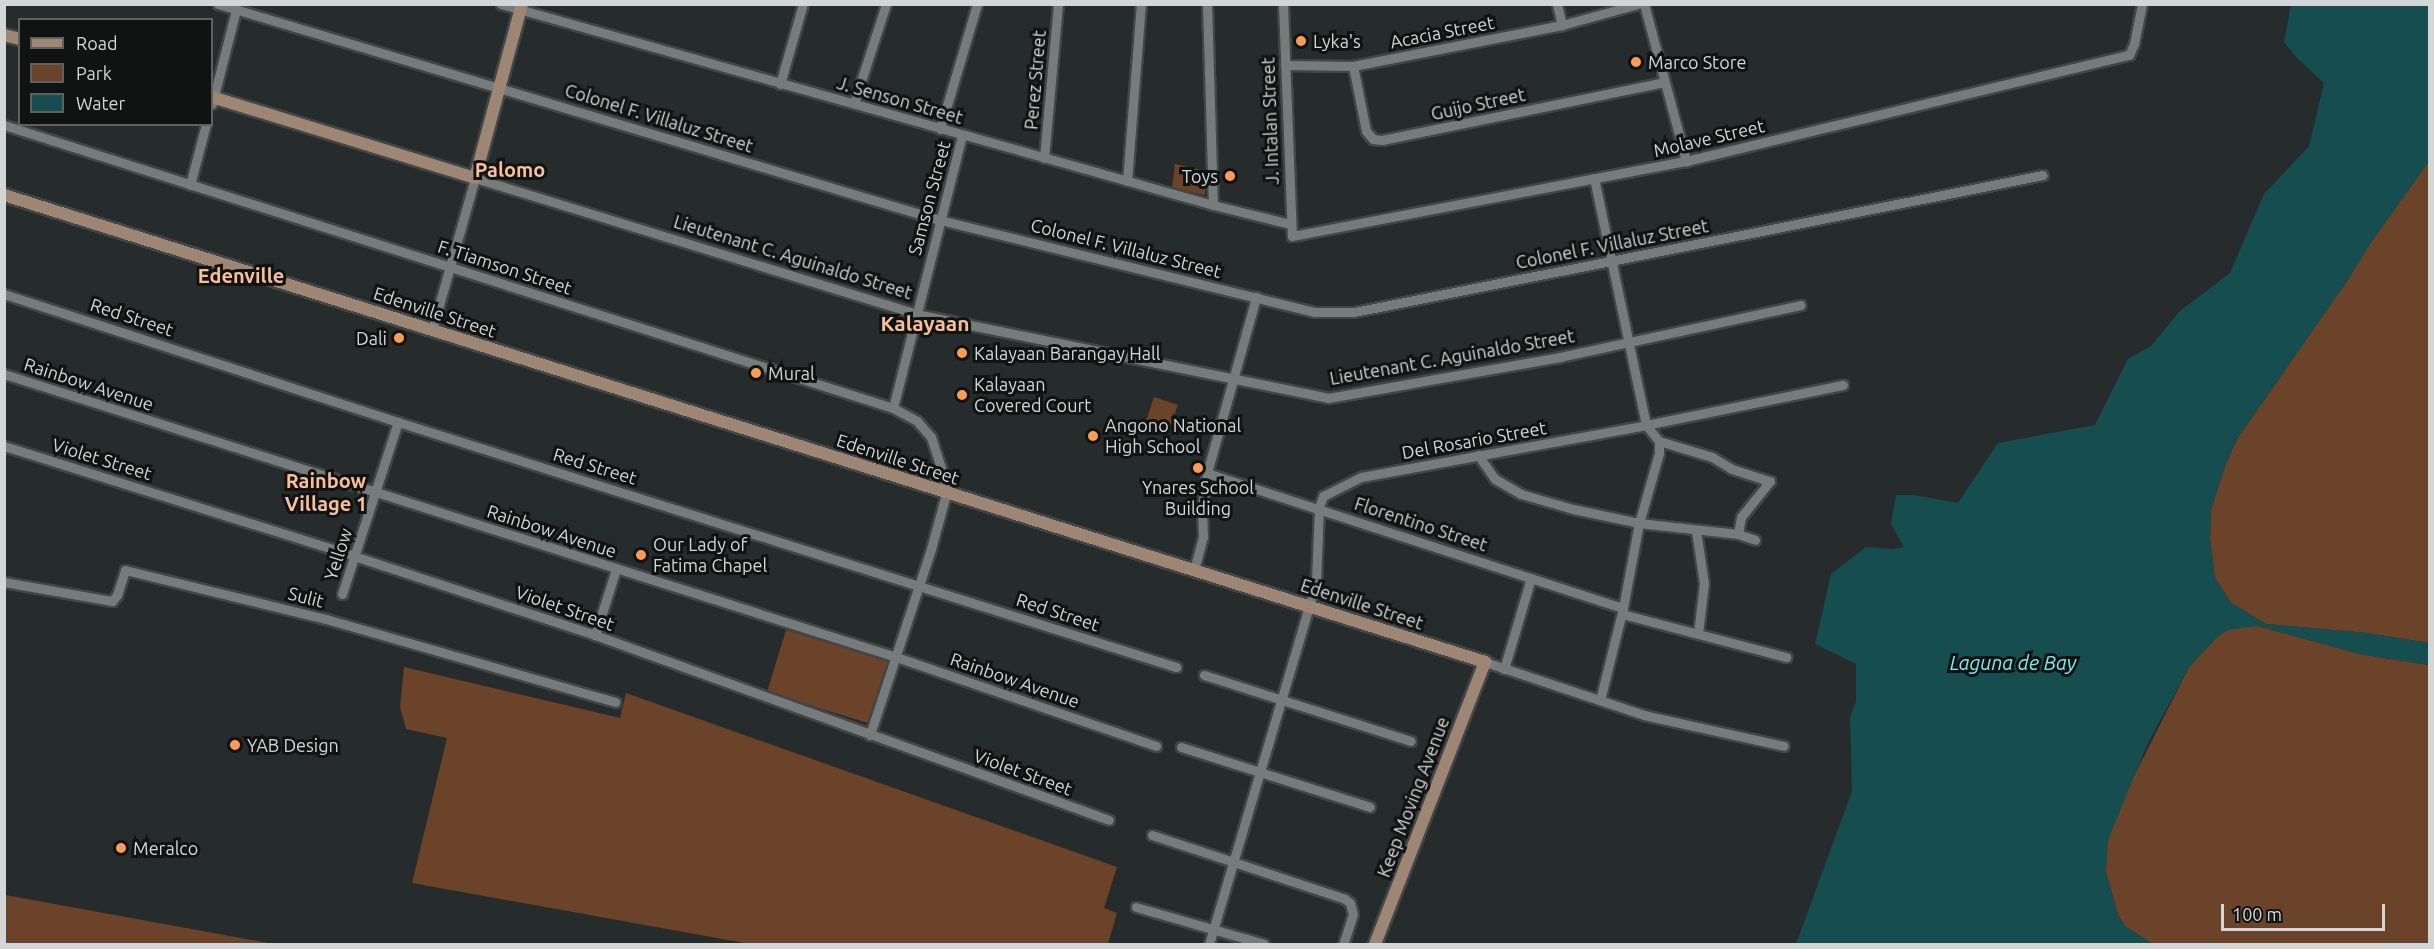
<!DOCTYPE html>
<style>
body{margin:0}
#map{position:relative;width:2434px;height:949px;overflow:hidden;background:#262b2b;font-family:Ubuntu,sans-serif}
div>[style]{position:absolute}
.green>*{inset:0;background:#6a4329;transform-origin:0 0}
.water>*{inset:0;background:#164e50}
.roads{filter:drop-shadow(2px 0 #424646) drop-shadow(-2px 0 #424646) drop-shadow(0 2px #424646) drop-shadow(0 -2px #424646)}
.street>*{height:9px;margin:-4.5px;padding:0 4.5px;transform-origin:4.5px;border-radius:4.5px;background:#767c7c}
.secondary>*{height:12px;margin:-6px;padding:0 6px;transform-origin:6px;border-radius:6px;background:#9d8673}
.dots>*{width:16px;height:16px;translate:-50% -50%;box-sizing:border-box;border:3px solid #111313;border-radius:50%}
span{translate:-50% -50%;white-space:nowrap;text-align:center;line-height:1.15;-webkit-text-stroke:6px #111313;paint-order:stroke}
.street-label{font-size:18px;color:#d3d6d6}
.poi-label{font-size:18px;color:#d3d6d6}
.left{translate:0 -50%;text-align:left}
.right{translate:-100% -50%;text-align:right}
.neighbourhood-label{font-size:20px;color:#f7bf9b;font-weight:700}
.water-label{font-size:20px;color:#7eebef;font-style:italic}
.quarter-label{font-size:21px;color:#f7bf9b;font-weight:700}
.frame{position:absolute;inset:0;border:6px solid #d3d6d6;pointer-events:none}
.legend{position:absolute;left:18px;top:18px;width:195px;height:108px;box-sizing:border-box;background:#111313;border:2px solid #5f6161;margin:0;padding:8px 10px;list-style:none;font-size:18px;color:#d3d6d6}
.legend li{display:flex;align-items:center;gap:12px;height:30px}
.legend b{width:30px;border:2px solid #5f6161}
.scale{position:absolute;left:2221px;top:904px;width:164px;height:27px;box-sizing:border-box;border:3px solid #d3d6d6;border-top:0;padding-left:8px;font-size:18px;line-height:21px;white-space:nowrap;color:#d3d6d6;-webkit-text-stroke:4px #111313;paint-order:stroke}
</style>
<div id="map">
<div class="green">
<i style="clip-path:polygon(2429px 161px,2429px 643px,2367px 633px,2266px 624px,2231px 603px,2215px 578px,2210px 539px,2211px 510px,2225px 466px,2237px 439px,2347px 281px,2369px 245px)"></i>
<i style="clip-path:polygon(1175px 164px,1206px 171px,1205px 195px,1172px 188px)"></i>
<i style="left:1154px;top:397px;width:25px;height:24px;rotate:18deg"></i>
<i style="clip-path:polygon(2242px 626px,2258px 626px,2359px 654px,2429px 665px,2429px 944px,2153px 944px,2126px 927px,2118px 915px,2106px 872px,2106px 856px,2108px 840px,2123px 798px,2189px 667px,2216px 638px,2227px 630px)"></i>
<i style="left:786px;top:630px;width:108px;height:65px;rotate:17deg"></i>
<i style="clip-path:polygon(404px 667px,620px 718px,626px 693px,1117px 867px,1104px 908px,1117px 913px,1108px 944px,750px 944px,412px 883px,447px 738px,406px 729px,400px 707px)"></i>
<i style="clip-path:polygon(4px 895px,5px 895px,274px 944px,5px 944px)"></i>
</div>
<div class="water">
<i style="clip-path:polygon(2291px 5px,2429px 5px,2429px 161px,2369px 245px,2347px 281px,2237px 439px,2225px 466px,2211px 510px,2210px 539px,2215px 578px,2231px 603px,2266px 624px,2367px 633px,2429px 643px,2429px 665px,2359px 654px,2258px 626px,2227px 630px,2216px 638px,2189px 667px,2147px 745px,2108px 840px,2106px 872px,2118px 915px,2126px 927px,2153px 944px,1796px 944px,1852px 791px,1850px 717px,1856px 702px,1856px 664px,1815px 644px,1831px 574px,1866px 547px,1892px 549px,1904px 547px,1891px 524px,1896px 495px,1913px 495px,1958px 503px,1998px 443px,2095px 425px,2128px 359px,2151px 346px,2180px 311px,2230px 273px,2264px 194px,2309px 146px,2324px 83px,2298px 59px,2284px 42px)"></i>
</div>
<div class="roads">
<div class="street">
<i style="left:218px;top:4px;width:754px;rotate:16.66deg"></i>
<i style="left:940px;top:220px;width:386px;rotate:13.8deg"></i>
<i style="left:1315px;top:312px;width:39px"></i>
<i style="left:1354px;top:312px;width:702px;rotate:-11.25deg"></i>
<i style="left:501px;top:4px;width:740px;rotate:15.76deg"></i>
<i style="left:1213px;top:205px;width:79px;rotate:13.9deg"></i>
<i style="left:1207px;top:4px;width:201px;rotate:88.3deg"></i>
<i style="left:1283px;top:4px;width:232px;rotate:87.8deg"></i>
<i style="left:1292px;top:236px;width:401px;rotate:-10.8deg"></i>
<i style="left:1686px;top:161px;width:456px;rotate:-13.5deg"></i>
<i style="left:2129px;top:55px;width:12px;rotate:-66deg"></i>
<i style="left:2134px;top:44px;width:41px;rotate:-78.7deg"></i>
<i style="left:1557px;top:4px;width:22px;rotate:77deg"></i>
<i style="left:1644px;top:4px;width:163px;rotate:75deg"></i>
<i style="left:1285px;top:65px;width:68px;rotate:0.8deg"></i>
<i style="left:1353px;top:66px;width:213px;rotate:-11.1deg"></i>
<i style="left:1562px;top:25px;width:79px;rotate:-15.4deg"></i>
<i style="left:1353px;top:66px;width:66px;rotate:78.7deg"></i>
<i style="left:1366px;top:131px;width:11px;rotate:49deg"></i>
<i style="left:1373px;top:139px;width:9px;rotate:6deg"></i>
<i style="left:1382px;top:140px;width:288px;rotate:-11.6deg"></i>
<i style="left:780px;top:84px;width:83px;rotate:-74deg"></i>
<i style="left:854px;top:103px;width:104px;rotate:-72.1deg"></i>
<i style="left:212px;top:104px;width:97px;rotate:-75.7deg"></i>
<i style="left:4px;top:125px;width:933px;rotate:17.66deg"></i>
<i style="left:893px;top:408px;width:27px;rotate:28deg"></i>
<i style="left:917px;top:421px;width:21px;rotate:49deg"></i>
<i style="left:931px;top:437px;width:38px;rotate:72deg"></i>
<i style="left:943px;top:473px;width:21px;rotate:82deg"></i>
<i style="left:946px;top:494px;width:57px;rotate:105.3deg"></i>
<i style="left:931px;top:549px;width:196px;rotate:108.2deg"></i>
<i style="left:940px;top:129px;width:130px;rotate:-73.5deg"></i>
<i style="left:1044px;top:158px;width:155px;rotate:-84.8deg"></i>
<i style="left:1594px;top:178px;width:252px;rotate:78.1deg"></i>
<i style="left:1646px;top:425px;width:21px;rotate:51deg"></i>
<i style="left:1659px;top:441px;width:12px;rotate:90deg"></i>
<i style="left:1659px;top:453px;width:73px;rotate:105.9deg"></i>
<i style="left:1639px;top:523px;width:86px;rotate:100.7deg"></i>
<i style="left:1623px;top:608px;width:95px;rotate:104deg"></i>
<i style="left:1127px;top:181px;width:178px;rotate:-85.5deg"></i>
<i style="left:190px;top:185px;width:63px;rotate:-75.3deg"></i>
<i style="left:4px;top:294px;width:414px;rotate:18deg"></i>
<i style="left:398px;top:422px;width:816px;rotate:17.48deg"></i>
<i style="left:432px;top:330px;width:158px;rotate:-74.2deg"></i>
<i style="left:475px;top:178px;width:461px;rotate:17.1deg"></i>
<i style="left:916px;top:314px;width:420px;rotate:11.5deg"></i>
<i style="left:1328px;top:398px;width:236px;rotate:-10deg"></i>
<i style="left:1560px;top:357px;width:246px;rotate:-12.2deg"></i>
<i style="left:4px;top:374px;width:936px;rotate:17.6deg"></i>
<i style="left:896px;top:657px;width:275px;rotate:18.9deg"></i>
<i style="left:893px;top:408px;width:282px;rotate:-75.8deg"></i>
<i style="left:1659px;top:441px;width:55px;rotate:16.8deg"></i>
<i style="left:1712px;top:457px;width:23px;rotate:31deg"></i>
<i style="left:1732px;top:469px;width:40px;rotate:18deg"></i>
<i style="left:1770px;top:481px;width:46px;rotate:128.9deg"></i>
<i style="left:1741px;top:517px;width:17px;rotate:100deg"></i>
<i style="left:4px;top:446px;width:367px;rotate:17.4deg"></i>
<i style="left:354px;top:556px;width:254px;rotate:18.1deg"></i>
<i style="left:595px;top:635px;width:546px;rotate:19.79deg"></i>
<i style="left:1478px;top:455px;width:29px;rotate:55deg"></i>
<i style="left:1495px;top:479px;width:30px;rotate:30deg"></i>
<i style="left:1521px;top:494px;width:54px;rotate:16.1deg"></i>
<i style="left:1573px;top:509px;width:67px;rotate:12deg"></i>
<i style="left:1639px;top:523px;width:100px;rotate:6.3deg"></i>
<i style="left:1738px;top:534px;width:18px;rotate:19deg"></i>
<i style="left:1207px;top:473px;width:437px;rotate:18deg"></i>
<i style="left:1696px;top:531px;width:53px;rotate:81.3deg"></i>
<i style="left:1704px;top:583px;width:50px;rotate:96.8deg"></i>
<i style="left:1194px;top:570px;width:34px;rotate:-75deg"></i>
<i style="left:1203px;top:537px;width:29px;rotate:-92deg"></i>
<i style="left:1202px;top:508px;width:35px;rotate:-82deg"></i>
<i style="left:1207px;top:473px;width:183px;rotate:-74.4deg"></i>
<i style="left:4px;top:582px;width:110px;rotate:10deg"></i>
<i style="left:112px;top:601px;width:8px;rotate:-50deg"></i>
<i style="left:117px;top:595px;width:26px;rotate:-72deg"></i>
<i style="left:125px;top:570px;width:207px;rotate:13.7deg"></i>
<i style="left:326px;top:619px;width:301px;rotate:16deg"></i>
<i style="left:342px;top:594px;width:181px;rotate:-72deg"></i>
<i style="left:1622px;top:614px;width:170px;rotate:14.7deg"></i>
<i style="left:595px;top:635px;width:69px;rotate:-72.3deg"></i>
<i style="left:1485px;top:662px;width:168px;rotate:18.4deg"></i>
<i style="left:1644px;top:715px;width:143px;rotate:12.5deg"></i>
<i style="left:1504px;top:669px;width:95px;rotate:-73.5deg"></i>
<i style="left:1204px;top:675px;width:217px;rotate:17.7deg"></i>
<i style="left:1181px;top:747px;width:198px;rotate:17.6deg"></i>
<i style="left:1152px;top:835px;width:203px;rotate:18.3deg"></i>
<i style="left:1345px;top:899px;width:6px;rotate:39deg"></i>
<i style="left:1350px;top:903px;width:11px;rotate:75deg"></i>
<i style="left:1353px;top:914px;width:32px;rotate:108deg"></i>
<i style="left:1136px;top:907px;width:133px;rotate:16.1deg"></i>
<i style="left:1209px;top:944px;width:377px;rotate:-73.5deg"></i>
<i style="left:1316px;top:582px;width:75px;rotate:-87.7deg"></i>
<i style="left:1319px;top:507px;width:12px;rotate:-70deg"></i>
<i style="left:1323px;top:496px;width:42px;rotate:-26.6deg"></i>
<i style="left:1361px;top:477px;width:290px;rotate:-10.3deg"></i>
<i style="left:1646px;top:425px;width:201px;rotate:-11.5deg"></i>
</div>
<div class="secondary">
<i style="left:4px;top:35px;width:16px;rotate:14deg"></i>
<i style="left:212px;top:97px;width:275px;rotate:17.1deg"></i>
<i style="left:475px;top:178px;width:180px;rotate:-74.9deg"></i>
<i style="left:4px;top:195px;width:1553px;rotate:17.5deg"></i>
<i style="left:1485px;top:662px;width:303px;rotate:111.3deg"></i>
</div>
</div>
<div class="dots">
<i style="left:1301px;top:41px;background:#fe9c57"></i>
<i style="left:1636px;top:62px;background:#fe9c57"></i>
<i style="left:1230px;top:176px;background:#fe9c57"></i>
<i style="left:399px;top:338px;background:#fe9c57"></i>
<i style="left:962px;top:353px;background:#fe9c57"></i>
<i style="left:756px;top:373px;background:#fe9c57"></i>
<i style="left:962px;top:395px;background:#fe9c57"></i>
<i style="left:1093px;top:436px;background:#fe9c57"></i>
<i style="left:1198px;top:468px;background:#fe9c57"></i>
<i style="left:641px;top:555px;background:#fe9c57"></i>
<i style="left:235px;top:745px;background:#fe9c57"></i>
<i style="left:121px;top:848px;background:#fe9c57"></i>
</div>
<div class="street-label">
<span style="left:1442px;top:32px;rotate:-11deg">Acacia Street</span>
<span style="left:1035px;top:80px;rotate:-85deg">Perez Street</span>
<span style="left:900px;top:100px;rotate:16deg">J. Senson Street</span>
<span style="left:1478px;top:104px;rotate:-12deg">Guijo Street</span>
<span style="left:659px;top:118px;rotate:17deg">Colonel F. Villaluz Street</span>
<span style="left:1270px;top:121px;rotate:-92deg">J. Intalan Street</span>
<span style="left:1709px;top:138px;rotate:-13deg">Molave Street</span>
<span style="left:929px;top:198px;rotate:-75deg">Samson Street</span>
<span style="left:1612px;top:244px;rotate:-11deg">Colonel F. Villaluz Street</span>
<span style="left:1126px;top:248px;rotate:14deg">Colonel F. Villaluz Street</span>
<span style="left:793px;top:257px;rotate:17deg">Lieutenant C. Aguinaldo Street</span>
<span style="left:505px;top:267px;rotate:18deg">F. Tiamson Street</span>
<span style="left:435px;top:312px;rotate:18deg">Edenville Street</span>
<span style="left:132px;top:317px;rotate:18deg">Red Street</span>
<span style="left:1452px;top:357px;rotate:-10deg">Lieutenant C. Aguinaldo Street</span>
<span style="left:89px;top:384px;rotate:18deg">Rainbow Avenue</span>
<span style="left:1474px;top:440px;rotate:-10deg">Del Rosario Street</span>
<span style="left:102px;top:459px;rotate:17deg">Violet Street</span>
<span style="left:898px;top:459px;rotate:18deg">Edenville Street</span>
<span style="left:595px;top:466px;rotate:17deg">Red Street</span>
<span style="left:1421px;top:524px;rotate:18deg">Florentino Street</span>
<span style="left:552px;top:531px;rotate:18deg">Rainbow Avenue</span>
<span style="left:338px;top:554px;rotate:-72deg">Yellow</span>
<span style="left:306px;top:597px;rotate:14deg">Sulit</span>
<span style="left:1362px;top:604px;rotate:18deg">Edenville Street</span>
<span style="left:565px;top:608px;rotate:19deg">Violet Street</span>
<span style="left:1058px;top:612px;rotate:18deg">Red Street</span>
<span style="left:1015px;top:680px;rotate:19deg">Rainbow Avenue</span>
<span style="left:1023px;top:772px;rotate:20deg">Violet Street</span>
<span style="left:1413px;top:797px;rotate:-69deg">Keep Moving Avenue</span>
</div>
<div class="poi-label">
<span class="left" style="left:1313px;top:41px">Lyka's</span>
<span class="left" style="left:1648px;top:62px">Marco Store</span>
<span class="right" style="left:1218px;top:176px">Toys</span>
<span class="right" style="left:387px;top:338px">Dali</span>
<span class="left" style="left:974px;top:353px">Kalayaan Barangay Hall</span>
<span class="left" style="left:768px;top:373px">Mural</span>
<span class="left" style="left:974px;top:395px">Kalayaan<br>Covered Court</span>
<span class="left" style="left:1105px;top:436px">Angono National<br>High School</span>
<span style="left:1198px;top:498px">Ynares School<br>Building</span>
<span class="left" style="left:653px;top:555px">Our Lady of<br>Fatima Chapel</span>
<span class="left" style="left:247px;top:745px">YAB Design</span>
<span class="left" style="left:133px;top:848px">Meralco</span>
</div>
<div class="neighbourhood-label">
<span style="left:510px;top:169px">Palomo</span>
<span style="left:241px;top:275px">Edenville</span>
<span style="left:326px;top:492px">Rainbow<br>Village 1</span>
</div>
<div class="water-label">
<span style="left:2013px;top:662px">Laguna de Bay</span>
</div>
<div class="quarter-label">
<span style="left:925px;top:323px">Kalayaan</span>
</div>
<div class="frame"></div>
<ul class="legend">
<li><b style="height:8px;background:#9d8673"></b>Road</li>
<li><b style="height:16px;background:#6a4329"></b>Park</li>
<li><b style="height:16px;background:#164e50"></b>Water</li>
</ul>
<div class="scale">100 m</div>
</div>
